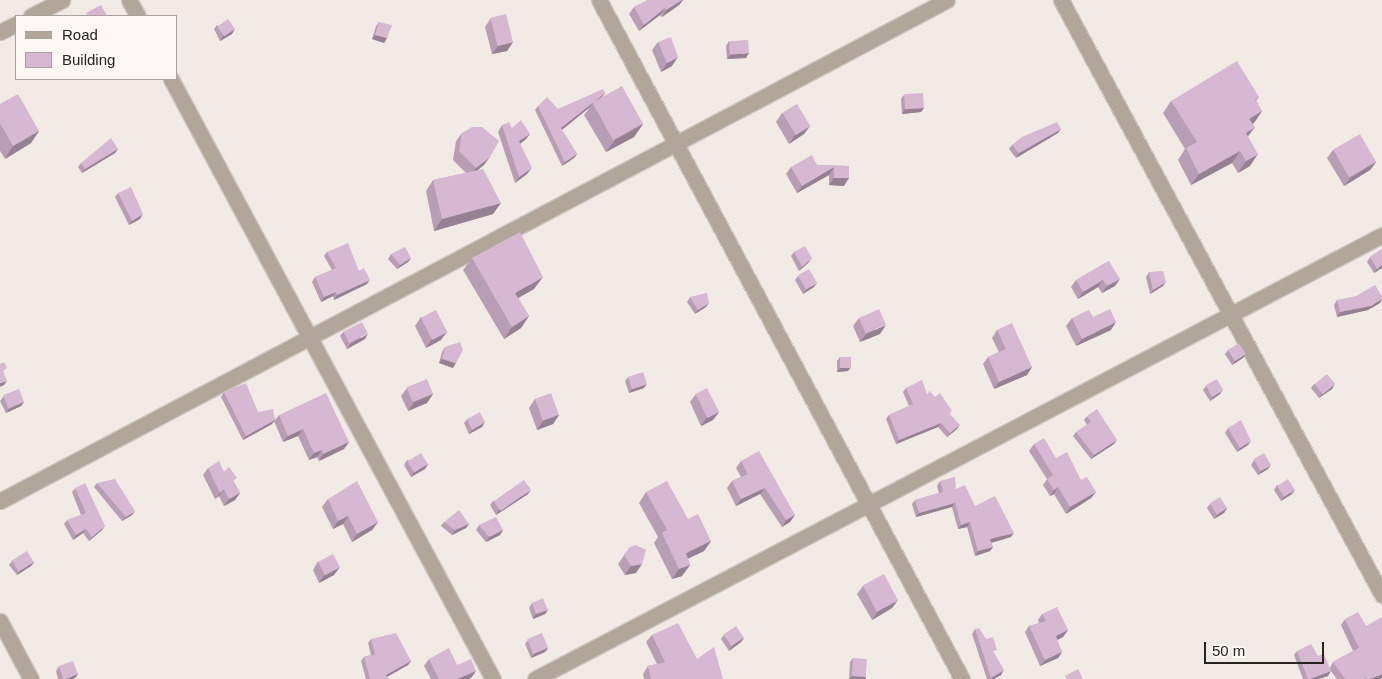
<!DOCTYPE html>
<style>
body{margin:0}
#map{position:relative;width:1382px;height:679px;overflow:hidden;background:#f2eae4;font-family:Helvetica,sans-serif}
div>[style]{position:absolute}
.roads{filter:drop-shadow(1px 0 #cdc6c1) drop-shadow(-1px 0 #cdc6c1) drop-shadow(0 1px #cdc6c1) drop-shadow(0 -1px #cdc6c1)}
.street>*{height:15px;margin:-7.5px;padding:0 7.5px;transform-origin:7.5px;border-radius:7.5px;background:#b2a59a}
.wall>*{inset:0;background:#b89eb5}
.shaded-wall>*{inset:0;background:#968193}
.building>*{inset:0;background:#d6b8d2;transform-origin:0 0}
span{translate:-50% -50%;white-space:nowrap;text-align:center;line-height:1.15;-webkit-text-stroke:4.5px #fef7f3;paint-order:stroke}
.legend{position:absolute;left:15px;top:15px;width:162px;height:65px;box-sizing:border-box;background:#fef7f3;border:1px solid #a8a29f;margin:0;padding:6px 9px;list-style:none;font-size:15px;color:#262320}
.legend li{display:flex;align-items:center;gap:10px;height:25px}
.legend b{width:25px;border:1px solid #a8a29f}
.scale{position:absolute;left:1204px;top:642px;width:120px;height:22px;box-sizing:border-box;border:2px solid #262320;border-top:0;padding-left:6px;font-size:15px;line-height:18px;white-space:nowrap;color:#262320;-webkit-text-stroke:4px #fef7f3;paint-order:stroke}
</style>
<div id="map">
<div class="roads">
<div class="street">
<i style="left:129px;top:0;width:18px;rotate:61deg"></i>
<i style="left:599px;top:0;width:770px;rotate:61.87deg"></i>
<i style="left:1061px;top:0;width:676px;rotate:61.65deg"></i>
<i style="left:31px;top:16px;width:35px;rotate:-27deg"></i>
<i style="left:0;top:32px;width:18px;rotate:-27deg"></i>
<i style="left:171px;top:79px;width:681px;rotate:61.78deg"></i>
<i style="left:0;top:501px;width:1071px;rotate:-27.88deg"></i>
<i style="left:0;top:621px;width:66px;rotate:61.9deg"></i>
<i style="left:535px;top:679px;width:956px;rotate:-27.66deg"></i>
</div>
</div>
<div class="wall">
<i style="clip-path:polygon(648px 0,683px 0,679px 5px,662px 17px,660px 15px,639px 31px,629px 14px,634px 7px)"></i>
<i style="clip-path:polygon(491px 18px,513px 42px,507px 51px,492px 54px,485px 27px)"></i>
<i style="clip-path:polygon(379px 22px,387px 38px,384px 43px,372px 39px,376px 26px)"></i>
<i style="clip-path:polygon(217px 25px,232px 34px,220px 41px,214px 29px)"></i>
<i style="clip-path:polygon(729px 41px,746px 58px,727px 59px,726px 46px)"></i>
<i style="clip-path:polygon(658px 42px,672px 66px,661px 72px,652px 50px)"></i>
<i style="clip-path:polygon(605px 93px,602px 97px,643px 124px,634px 137px,606px 152px,584px 115px,590px 107px,562px 130px,577px 154px,574px 158px,562px 166px,535px 110px,538px 106px,558px 109px)"></i>
<i style="clip-path:polygon(904px 95px,924px 108px,921px 112px,902px 114px,901px 99px)"></i>
<i style="clip-path:polygon(1259px 97px,1256px 101px,1262px 111px,1253px 124px,1248px 136px,1250px 166px,1238px 173px,1232px 163px,1191px 185px,1178px 160px,1185px 149px,1163px 113px,1171px 101px)"></i>
<i style="clip-path:polygon(0 104px,39px 131px,31px 143px,5px 159px,0 151px)"></i>
<i style="clip-path:polygon(782px 113px,810px 126px,804px 134px,789px 144px,776px 122px)"></i>
<i style="clip-path:polygon(502px 125px,530px 134px,525px 140px,520px 144px,527px 174px,515px 183px,498px 132px)"></i>
<i style="clip-path:polygon(462px 133px,484px 165px,478px 170px,493px 214px,434px 231px,426px 191px,433px 180px,466px 173px,453px 160px,456px 141px)"></i>
<i style="clip-path:polygon(1058px 133px,1016px 158px,1009px 149px,1012px 145px)"></i>
<i style="clip-path:polygon(118px 149px,115px 153px,82px 173px,78px 167px,81px 163px)"></i>
<i style="clip-path:polygon(1333px 150px,1376px 162px,1370px 170px,1344px 186px,1327px 158px)"></i>
<i style="clip-path:polygon(817px 165px,849px 166px,844px 186px,829px 185px,829px 175px,797px 193px,786px 174px,791px 167px)"></i>
<i style="clip-path:polygon(118px 193px,140px 219px,129px 225px,115px 197px)"></i>
<i style="clip-path:polygon(1382px 249px,1382px 268px,1374px 273px,1367px 262px,1370px 257px)"></i>
<i style="clip-path:polygon(327px 252px,359px 271px,367px 284px,334px 300px,333px 296px,321px 302px,312px 282px,315px 277px,332px 270px,324px 256px)"></i>
<i style="clip-path:polygon(794px 252px,809px 262px,799px 271px,791px 256px)"></i>
<i style="clip-path:polygon(391px 254px,411px 258px,408px 262px,397px 269px,388px 259px)"></i>
<i style="clip-path:polygon(472px 258px,534px 289px,518px 298px,529px 316px,521px 328px,504px 339px,463px 270px)"></i>
<i style="clip-path:polygon(1109px 261px,1115px 286px,1102px 293px,1098px 287px,1078px 299px,1071px 287px,1076px 280px)"></i>
<i style="clip-path:polygon(1149px 272px,1163px 286px,1150px 294px,1146px 277px)"></i>
<i style="clip-path:polygon(798px 276px,814px 287px,803px 294px,795px 280px)"></i>
<i style="clip-path:polygon(690px 297px,706px 307px,695px 314px,687px 302px)"></i>
<i style="clip-path:polygon(1337px 300px,1380px 303px,1368px 310px,1337px 317px,1334px 305px)"></i>
<i style="clip-path:polygon(421px 317px,441px 340px,426px 348px,415px 326px)"></i>
<i style="clip-path:polygon(1093px 317px,1111px 330px,1076px 346px,1066px 326px,1072px 318px)"></i>
<i style="clip-path:polygon(859px 318px,880px 334px,860px 342px,853px 326px)"></i>
<i style="clip-path:polygon(997px 330px,1032px 367px,1027px 375px,994px 389px,983px 364px,988px 357px,999px 352px,992px 338px)"></i>
<i style="clip-path:polygon(343px 332px,365px 339px,347px 349px,340px 336px)"></i>
<i style="clip-path:polygon(445px 347px,453px 368px,439px 363px,442px 352px)"></i>
<i style="clip-path:polygon(1228px 350px,1246px 354px,1243px 358px,1232px 365px,1225px 354px)"></i>
<i style="clip-path:polygon(840px 357px,848px 371px,837px 372px,837px 361px)"></i>
<i style="clip-path:polygon(628px 377px,644px 388px,629px 393px,625px 381px)"></i>
<i style="clip-path:polygon(1314px 384px,1332px 389px,1319px 398px,1311px 388px)"></i>
<i style="clip-path:polygon(1206px 386px,1220px 394px,1210px 401px,1203px 390px)"></i>
<i style="clip-path:polygon(407px 388px,433px 394px,427px 403px,408px 411px,401px 396px)"></i>
<i style="clip-path:polygon(906px 388px,927px 394px,950px 414px,957px 429px,947px 437px,938px 427px,896px 444px,886px 419px,889px 415px,909px 406px,903px 392px)"></i>
<i style="clip-path:polygon(224px 392px,258px 412px,275px 420px,279px 415px,349px 442px,344px 449px,319px 461px,317px 457px,309px 460px,298px 436px,283px 442px,274px 421px,272px 424px,243px 440px,221px 397px)"></i>
<i style="clip-path:polygon(696px 394px,719px 412px,713px 420px,701px 426px,690px 402px)"></i>
<i style="clip-path:polygon(4px 396px,24px 402px,21px 406px,6px 413px,0 401px)"></i>
<i style="clip-path:polygon(535px 399px,559px 415px,553px 424px,537px 430px,529px 408px)"></i>
<i style="clip-path:polygon(1087px 416px,1114px 444px,1091px 459px,1073px 436px,1076px 432px,1087px 425px,1084px 420px)"></i>
<i style="clip-path:polygon(467px 419px,482px 427px,469px 434px,464px 423px)"></i>
<i style="clip-path:polygon(1228px 428px,1248px 445px,1237px 452px,1225px 433px)"></i>
<i style="clip-path:polygon(1034px 444px,1056px 458px,1081px 480px,1096px 492px,1091px 498px,1066px 514px,1054px 494px,1050px 496px,1043px 485px,1047px 479px,1029px 451px)"></i>
<i style="clip-path:polygon(407px 460px,428px 464px,425px 469px,411px 477px,404px 465px)"></i>
<i style="clip-path:polygon(1254px 460px,1268px 469px,1258px 475px,1251px 465px)"></i>
<i style="clip-path:polygon(741px 461px,795px 515px,790px 522px,782px 527px,760px 494px,736px 506px,727px 488px,732px 481px,741px 477px,736px 468px)"></i>
<i style="clip-path:polygon(208px 468px,224px 472px,234px 482px,240px 493px,235px 500px,224px 506px,219px 496px,215px 499px,203px 475px)"></i>
<i style="clip-path:polygon(940px 481px,956px 489px,1011px 537px,991px 543px,993px 547px,990px 551px,975px 556px,967px 527px,958px 529px,952px 507px,916px 517px,912px 504px,915px 500px,939px 493px,937px 486px)"></i>
<i style="clip-path:polygon(97px 483px,132px 515px,122px 521px,94px 487px)"></i>
<i style="clip-path:polygon(1277px 485px,1292px 494px,1281px 501px,1274px 490px)"></i>
<i style="clip-path:polygon(75px 488px,102px 530px,89px 541px,83px 533px,73px 540px,64px 524px,67px 520px,81px 515px,72px 492px)"></i>
<i style="clip-path:polygon(646px 492px,688px 519px,711px 541px,704px 551px,688px 559px,690px 565px,682px 576px,672px 579px,654px 543px,658px 537px,639px 503px)"></i>
<i style="clip-path:polygon(528px 494px,496px 515px,490px 505px,493px 501px)"></i>
<i style="clip-path:polygon(328px 499px,378px 522px,372px 530px,352px 542px,343px 524px,333px 529px,322px 507px)"></i>
<i style="clip-path:polygon(1210px 504px,1227px 508px,1224px 513px,1214px 519px,1207px 508px)"></i>
<i style="clip-path:polygon(444px 522px,469px 524px,466px 528px,452px 535px,441px 526px)"></i>
<i style="clip-path:polygon(479px 525px,503px 530px,500px 535px,486px 542px,476px 530px)"></i>
<i style="clip-path:polygon(630px 547px,636px 573px,625px 575px,618px 564px)"></i>
<i style="clip-path:polygon(12px 561px,34px 562px,31px 566px,17px 575px,9px 565px)"></i>
<i style="clip-path:polygon(318px 561px,334px 575px,319px 583px,313px 570px)"></i>
<i style="clip-path:polygon(863px 586px,898px 600px,892px 608px,872px 620px,857px 594px)"></i>
<i style="clip-path:polygon(532px 603px,548px 610px,545px 614px,533px 619px,529px 608px)"></i>
<i style="clip-path:polygon(1042px 614px,1068px 630px,1063px 637px,1057px 640px,1062px 652px,1058px 658px,1040px 666px,1025px 632px,1029px 626px,1039px 623px,1038px 620px)"></i>
<i style="clip-path:polygon(1345px 619px,1380px 679px,1337px 679px,1330px 670px,1328px 676px,1319px 679px,1303px 679px,1294px 655px,1297px 651px,1318px 656px,1330px 668px,1333px 662px,1353px 651px,1341px 625px)"></i>
<i style="clip-path:polygon(975px 629px,994px 653px,1001px 675px,994px 679px,987px 679px,972px 634px)"></i>
<i style="clip-path:polygon(652px 635px,697px 659px,723px 679px,644px 679px,643px 674px,648px 666px,657px 664px,646px 642px)"></i>
<i style="clip-path:polygon(724px 635px,744px 638px,741px 642px,729px 651px,721px 639px)"></i>
<i style="clip-path:polygon(371px 639px,411px 661px,408px 665px,387px 677px,389px 679px,366px 679px,361px 661px,364px 657px,371px 655px,368px 643px)"></i>
<i style="clip-path:polygon(528px 640px,548px 648px,545px 652px,531px 658px,525px 644px)"></i>
<i style="clip-path:polygon(853px 658px,866px 677px,865px 679px,849px 679px,850px 662px)"></i>
<i style="clip-path:polygon(429px 659px,457px 665px,476px 671px,471px 678px,468px 679px,431px 679px,424px 666px)"></i>
<i style="clip-path:polygon(59px 666px,78px 674px,75px 678px,73px 679px,58px 679px,56px 671px)"></i>
</div>
<div class="shaded-wall">
<i style="clip-path:polygon(682px 0,683px 0,679px 5px,662px 17px,666px 10px)"></i>
<i style="clip-path:polygon(665px 8px,660px 15px,639px 31px,644px 25px)"></i>
<i style="clip-path:polygon(235px 29px,232px 34px,220px 41px,223px 36px)"></i>
<i style="clip-path:polygon(375px 35px,387px 38px,384px 43px,372px 39px)"></i>
<i style="clip-path:polygon(513px 42px,507px 51px,492px 54px,498px 46px)"></i>
<i style="clip-path:polygon(749px 53px,746px 58px,727px 59px,730px 55px)"></i>
<i style="clip-path:polygon(678px 57px,672px 66px,661px 72px,667px 63px)"></i>
<i style="clip-path:polygon(605px 93px,602px 97px,593px 103px,590px 107px,558px 133px,561px 128px)"></i>
<i style="clip-path:polygon(924px 108px,921px 112px,902px 114px,905px 109px)"></i>
<i style="clip-path:polygon(1262px 111px,1254px 123px,1241px 131px,1249px 119px)"></i>
<i style="clip-path:polygon(643px 124px,634px 137px,606px 152px,615px 140px)"></i>
<i style="clip-path:polygon(810px 126px,804px 134px,789px 144px,795px 135px)"></i>
<i style="clip-path:polygon(1255px 127px,1246px 139px,1246px 133px)"></i>
<i style="clip-path:polygon(1061px 129px,1058px 133px,1016px 158px,1019px 153px)"></i>
<i style="clip-path:polygon(39px 131px,31px 143px,5px 159px,13px 146px)"></i>
<i style="clip-path:polygon(530px 134px,525px 140px,514px 148px,519px 141px)"></i>
<i style="clip-path:polygon(118px 149px,115px 153px,82px 173px,85px 169px)"></i>
<i style="clip-path:polygon(1240px 151px,1232px 163px,1191px 185px,1199px 174px)"></i>
<i style="clip-path:polygon(577px 154px,574px 158px,562px 166px,565px 162px)"></i>
<i style="clip-path:polygon(1258px 154px,1250px 166px,1238px 173px,1246px 161px)"></i>
<i style="clip-path:polygon(490px 157px,484px 165px,470px 176px,476px 168px)"></i>
<i style="clip-path:polygon(1376px 162px,1370px 170px,1344px 186px,1350px 178px)"></i>
<i style="clip-path:polygon(834px 167px,829px 175px,797px 193px,802px 186px)"></i>
<i style="clip-path:polygon(532px 168px,527px 174px,515px 183px,519px 177px)"></i>
<i style="clip-path:polygon(834px 178px,849px 178px,844px 186px,829px 185px)"></i>
<i style="clip-path:polygon(501px 203px,493px 214px,434px 231px,442px 219px)"></i>
<i style="clip-path:polygon(143px 214px,140px 219px,129px 225px,132px 221px)"></i>
<i style="clip-path:polygon(411px 258px,408px 262px,397px 269px,400px 265px)"></i>
<i style="clip-path:polygon(812px 258px,809px 262px,799px 271px,802px 267px)"></i>
<i style="clip-path:polygon(1382px 265px,1382px 268px,1374px 273px,1377px 269px)"></i>
<i style="clip-path:polygon(543px 277px,534px 289px,506px 305px,515px 293px)"></i>
<i style="clip-path:polygon(1120px 279px,1115px 286px,1102px 293px,1107px 286px)"></i>
<i style="clip-path:polygon(370px 280px,367px 284px,334px 300px,337px 295px)"></i>
<i style="clip-path:polygon(1103px 280px,1098px 287px,1078px 299px,1083px 292px)"></i>
<i style="clip-path:polygon(1166px 282px,1163px 286px,1150px 294px,1153px 290px)"></i>
<i style="clip-path:polygon(817px 283px,814px 287px,803px 294px,806px 290px)"></i>
<i style="clip-path:polygon(336px 292px,333px 296px,321px 302px,324px 297px)"></i>
<i style="clip-path:polygon(1382px 299px,1380px 303px,1368px 310px,1337px 317px,1340px 312px)"></i>
<i style="clip-path:polygon(709px 303px,706px 307px,695px 314px,698px 310px)"></i>
<i style="clip-path:polygon(529px 316px,521px 328px,504px 339px,512px 327px)"></i>
<i style="clip-path:polygon(1116px 322px,1111px 330px,1076px 346px,1082px 339px)"></i>
<i style="clip-path:polygon(886px 325px,880px 334px,860px 342px,866px 334px)"></i>
<i style="clip-path:polygon(447px 332px,441px 340px,426px 348px,432px 339px)"></i>
<i style="clip-path:polygon(368px 334px,365px 339px,347px 349px,350px 344px)"></i>
<i style="clip-path:polygon(1246px 354px,1243px 358px,1232px 365px,1235px 361px)"></i>
<i style="clip-path:polygon(442px 359px,456px 363px,453px 368px,439px 363px)"></i>
<i style="clip-path:polygon(851px 367px,848px 371px,837px 372px,840px 368px)"></i>
<i style="clip-path:polygon(1032px 367px,1027px 375px,994px 389px,999px 382px)"></i>
<i style="clip-path:polygon(7px 381px,4px 385px,0 387px,0 383px)"></i>
<i style="clip-path:polygon(647px 384px,644px 388px,629px 393px,632px 389px)"></i>
<i style="clip-path:polygon(1335px 384px,1332px 389px,1319px 398px,1322px 394px)"></i>
<i style="clip-path:polygon(1223px 390px,1220px 394px,1210px 401px,1213px 397px)"></i>
<i style="clip-path:polygon(433px 394px,427px 403px,408px 411px,414px 402px)"></i>
<i style="clip-path:polygon(24px 402px,21px 406px,6px 413px,9px 409px)"></i>
<i style="clip-path:polygon(719px 412px,713px 420px,701px 426px,707px 417px)"></i>
<i style="clip-path:polygon(559px 415px,553px 424px,537px 430px,543px 421px)"></i>
<i style="clip-path:polygon(275px 420px,272px 424px,243px 440px,246px 436px)"></i>
<i style="clip-path:polygon(485px 422px,482px 427px,469px 434px,472px 430px)"></i>
<i style="clip-path:polygon(941px 423px,938px 427px,896px 444px,899px 440px)"></i>
<i style="clip-path:polygon(960px 425px,957px 429px,947px 437px,950px 433px)"></i>
<i style="clip-path:polygon(303px 429px,298px 436px,283px 442px,288px 436px)"></i>
<i style="clip-path:polygon(1117px 440px,1114px 444px,1091px 459px,1094px 455px)"></i>
<i style="clip-path:polygon(1251px 441px,1248px 445px,1237px 452px,1240px 448px)"></i>
<i style="clip-path:polygon(349px 442px,344px 449px,319px 461px,323px 454px)"></i>
<i style="clip-path:polygon(322px 450px,317px 457px,309px 460px,314px 453px)"></i>
<i style="clip-path:polygon(428px 464px,425px 469px,411px 477px,414px 472px)"></i>
<i style="clip-path:polygon(1271px 465px,1268px 469px,1258px 475px,1261px 471px)"></i>
<i style="clip-path:polygon(1058px 487px,1054px 494px,1050px 496px,1054px 490px)"></i>
<i style="clip-path:polygon(765px 488px,760px 494px,736px 506px,741px 499px)"></i>
<i style="clip-path:polygon(224px 489px,219px 496px,215px 499px,220px 493px)"></i>
<i style="clip-path:polygon(531px 490px,528px 494px,496px 515px,499px 510px)"></i>
<i style="clip-path:polygon(1295px 490px,1292px 494px,1281px 501px,1284px 496px)"></i>
<i style="clip-path:polygon(1096px 492px,1091px 498px,1066px 514px,1070px 507px)"></i>
<i style="clip-path:polygon(240px 493px,235px 500px,224px 506px,229px 499px)"></i>
<i style="clip-path:polygon(955px 503px,952px 507px,916px 517px,919px 513px)"></i>
<i style="clip-path:polygon(1227px 508px,1224px 513px,1214px 519px,1217px 515px)"></i>
<i style="clip-path:polygon(135px 511px,132px 515px,122px 521px,126px 517px)"></i>
<i style="clip-path:polygon(795px 515px,790px 522px,782px 527px,786px 520px)"></i>
<i style="clip-path:polygon(348px 516px,343px 524px,333px 529px,338px 521px)"></i>
<i style="clip-path:polygon(378px 522px,372px 530px,352px 542px,357px 534px)"></i>
<i style="clip-path:polygon(970px 522px,967px 527px,958px 529px,961px 525px)"></i>
<i style="clip-path:polygon(469px 524px,466px 528px,452px 535px,455px 530px)"></i>
<i style="clip-path:polygon(105px 526px,102px 530px,89px 541px,92px 537px)"></i>
<i style="clip-path:polygon(86px 529px,83px 533px,73px 540px,76px 535px)"></i>
<i style="clip-path:polygon(503px 530px,500px 535px,486px 542px,489px 537px)"></i>
<i style="clip-path:polygon(1014px 533px,1011px 537px,987px 544px,990px 539px)"></i>
<i style="clip-path:polygon(711px 541px,704px 551px,678px 563px,686px 553px)"></i>
<i style="clip-path:polygon(993px 547px,990px 551px,975px 556px,978px 551px)"></i>
<i style="clip-path:polygon(34px 562px,31px 566px,17px 575px,20px 571px)"></i>
<i style="clip-path:polygon(642px 564px,636px 573px,625px 575px,631px 566px)"></i>
<i style="clip-path:polygon(690px 565px,682px 576px,672px 579px,679px 569px)"></i>
<i style="clip-path:polygon(340px 567px,334px 575px,319px 583px,325px 574px)"></i>
<i style="clip-path:polygon(898px 600px,892px 608px,872px 620px,878px 611px)"></i>
<i style="clip-path:polygon(548px 610px,545px 614px,533px 619px,536px 614px)"></i>
<i style="clip-path:polygon(1068px 630px,1063px 637px,1051px 643px,1056px 636px)"></i>
<i style="clip-path:polygon(744px 638px,741px 642px,729px 651px,732px 646px)"></i>
<i style="clip-path:polygon(548px 648px,545px 652px,531px 658px,534px 654px)"></i>
<i style="clip-path:polygon(1062px 652px,1058px 658px,1040px 666px,1045px 660px)"></i>
<i style="clip-path:polygon(411px 661px,408px 665px,383px 679px,386px 675px)"></i>
<i style="clip-path:polygon(1004px 670px,1001px 675px,994px 679px,990px 679px)"></i>
<i style="clip-path:polygon(476px 671px,471px 678px,468px 679px,457px 679px)"></i>
<i style="clip-path:polygon(1331px 671px,1328px 676px,1319px 679px,1310px 679px)"></i>
<i style="clip-path:polygon(78px 674px,75px 678px,73px 679px,66px 679px)"></i>
<i style="clip-path:polygon(1382px 674px,1382px 678px,1380px 679px,1370px 679px)"></i>
<i style="clip-path:polygon(852px 676px,866px 677px,865px 679px,850px 679px)"></i>
</div>
<div class="building">
<i style="clip-path:polygon(648px 0,682px 0,666px 10px,665px 8px,644px 25px,634px 7px)"></i>
<i style="clip-path:polygon(101px 5px,107px 16px,88px 16px,86px 13px)"></i>
<i style="left:506px;top:14px;width:29px;height:16px;rotate:76deg"></i>
<i style="left:228px;top:19px;width:12px;height:13px;rotate:55deg"></i>
<i style="clip-path:polygon(379px 22px,392px 25px,387px 38px,375px 35px)"></i>
<i style="clip-path:polygon(671px 37px,678px 57px,667px 63px,658px 42px)"></i>
<i style="left:748px;top:40px;width:13px;height:19px;rotate:86deg"></i>
<i style="clip-path:polygon(1237px 61px,1259px 97px,1255px 99px,1262px 111px,1249px 119px,1255px 127px,1246px 133px,1258px 154px,1246px 161px,1240px 151px,1199px 174px,1186px 148px,1197px 142px,1171px 101px)"></i>
<i style="left:622px;top:86px;width:43px;height:34px;rotate:61deg"></i>
<i style="clip-path:polygon(603px 89px,605px 93px,561px 128px,577px 154px,565px 162px,538px 106px,547px 97px,558px 109px)"></i>
<i style="left:923px;top:93px;width:15px;height:19px;rotate:86deg"></i>
<i style="clip-path:polygon(18px 94px,39px 131px,13px 146px,0 123px,0 104px)"></i>
<i style="left:797px;top:104px;width:26px;height:17px;rotate:59deg"></i>
<i style="clip-path:polygon(521px 120px,530px 134px,519px 141px,532px 168px,519px 177px,502px 125px,509px 122px,512px 128px)"></i>
<i style="clip-path:polygon(1057px 122px,1061px 129px,1019px 153px,1012px 145px,1022px 137px)"></i>
<i style="clip-path:polygon(472px 127px,482px 127px,499px 141px,490px 157px,476px 168px,459px 151px,462px 133px)"></i>
<i style="left:1360px;top:134px;width:32px;height:31px;rotate:60deg"></i>
<i style="clip-path:polygon(111px 138px,118px 149px,85px 169px,81px 163px)"></i>
<i style="clip-path:polygon(812px 155px,817px 165px,849px 166px,849px 178px,834px 178px,834px 167px,802px 186px,791px 167px)"></i>
<i style="clip-path:polygon(483px 169px,501px 203px,442px 219px,433px 180px)"></i>
<i style="clip-path:polygon(131px 187px,143px 214px,132px 221px,118px 193px)"></i>
<i style="clip-path:polygon(520px 232px,543px 277px,515px 293px,529px 316px,512px 327px,472px 258px)"></i>
<i style="clip-path:polygon(348px 243px,359px 271px,364px 268px,370px 280px,337px 295px,336px 292px,324px 297px,315px 277px,336px 268px,327px 252px)"></i>
<i style="clip-path:polygon(805px 246px,812px 258px,802px 267px,794px 252px)"></i>
<i style="clip-path:polygon(405px 247px,411px 258px,400px 265px,391px 254px)"></i>
<i style="clip-path:polygon(1382px 249px,1382px 265px,1377px 269px,1370px 257px)"></i>
<i style="clip-path:polygon(1109px 261px,1120px 279px,1107px 286px,1103px 280px,1083px 292px,1076px 280px)"></i>
<i style="left:809px;top:269px;width:16px;height:13px;rotate:60deg"></i>
<i style="clip-path:polygon(1163px 271px,1166px 282px,1153px 290px,1149px 272px)"></i>
<i style="clip-path:polygon(1375px 285px,1382px 296px,1382px 299px,1371px 306px,1340px 312px,1337px 300px,1356px 296px)"></i>
<i style="clip-path:polygon(707px 293px,709px 303px,698px 310px,690px 297px)"></i>
<i style="left:879px;top:309px;width:17px;height:22px;rotate:66deg"></i>
<i style="clip-path:polygon(1110px 309px,1116px 322px,1082px 339px,1072px 318px,1089px 310px,1093px 317px)"></i>
<i style="left:436px;top:310px;width:25px;height:17px;rotate:63deg"></i>
<i style="left:362px;top:322px;width:13px;height:21px;rotate:63deg"></i>
<i style="clip-path:polygon(1012px 323px,1032px 367px,999px 382px,988px 357px,1006px 349px,997px 330px)"></i>
<i style="clip-path:polygon(460px 342px,463px 350px,456px 363px,442px 359px,445px 347px)"></i>
<i style="left:1239px;top:343px;width:13px;height:13px;rotate:58deg"></i>
<i style="left:840px;top:357px;width:11px;height:11px"></i>
<i style="clip-path:polygon(4px 362px,7px 368px,3px 371px,7px 381px,0 383px,0 364px)"></i>
<i style="left:643px;top:372px;width:13px;height:16px;rotate:72deg"></i>
<i style="left:1327px;top:374px;width:13px;height:16px;rotate:51deg"></i>
<i style="left:427px;top:379px;width:16px;height:22px;rotate:68deg"></i>
<i style="left:1217px;top:379px;width:13px;height:13px;rotate:61deg"></i>
<i style="clip-path:polygon(922px 380px,927px 394px,930px 391px,935px 397px,940px 393px,952px 411px,949px 413px,960px 425px,950px 433px,941px 423px,899px 440px,889px 415px,913px 404px,906px 388px)"></i>
<i style="clip-path:polygon(246px 383px,258px 412px,273px 409px,275px 420px,246px 436px,224px 392px)"></i>
<i style="left:707px;top:388px;width:27px;height:13px;rotate:63deg"></i>
<i style="left:19px;top:389px;width:14px;height:17px;rotate:69deg"></i>
<i style="clip-path:polygon(326px 393px,349px 442px,323px 454px,322px 450px,314px 453px,303px 429px,288px 436px,279px 415px)"></i>
<i style="left:551px;top:393px;width:23px;height:17px;rotate:70deg"></i>
<i style="clip-path:polygon(1097px 409px,1117px 440px,1094px 455px,1076px 432px,1091px 422px,1087px 416px)"></i>
<i style="clip-path:polygon(480px 412px,485px 422px,472px 430px,467px 419px)"></i>
<i style="clip-path:polygon(1241px 420px,1251px 441px,1240px 448px,1228px 428px)"></i>
<i style="clip-path:polygon(1044px 438px,1056px 458px,1067px 452px,1081px 480px,1087px 477px,1096px 492px,1070px 507px,1058px 487px,1054px 490px,1047px 479px,1053px 475px,1034px 444px)"></i>
<i style="clip-path:polygon(759px 451px,795px 515px,786px 520px,765px 488px,741px 499px,732px 481px,748px 474px,741px 461px)"></i>
<i style="left:421px;top:453px;width:13px;height:16px;rotate:58deg"></i>
<i style="left:1264px;top:453px;width:14px;height:12px;rotate:60deg"></i>
<i style="clip-path:polygon(219px 461px,224px 472px,229px 467px,237px 478px,233px 481px,240px 493px,229px 499px,224px 489px,220px 493px,208px 468px)"></i>
<i style="clip-path:polygon(955px 477px,956px 489px,965px 485px,975px 506px,995px 496px,1014px 533px,990px 539px,993px 547px,978px 551px,970px 522px,961px 525px,955px 503px,919px 513px,915px 500px,943px 492px,940px 481px)"></i>
<i style="clip-path:polygon(115px 479px,135px 511px,126px 517px,97px 483px)"></i>
<i style="left:1288px;top:479px;width:13px;height:13px;rotate:58deg"></i>
<i style="left:524px;top:480px;width:12px;height:37px;rotate:55deg"></i>
<i style="clip-path:polygon(357px 481px,378px 522px,357px 534px,348px 516px,338px 521px,328px 499px)"></i>
<i style="clip-path:polygon(667px 481px,688px 519px,698px 514px,711px 541px,686px 553px,690px 565px,679px 569px,662px 533px,667px 530px,646px 492px)"></i>
<i style="clip-path:polygon(85px 483px,105px 526px,92px 537px,86px 529px,76px 535px,67px 520px,86px 513px,75px 488px)"></i>
<i style="left:1220px;top:497px;width:13px;height:12px;rotate:58deg"></i>
<i style="clip-path:polygon(459px 510px,469px 524px,455px 530px,444px 522px)"></i>
<i style="clip-path:polygon(496px 517px,503px 530px,489px 537px,479px 525px)"></i>
<i style="clip-path:polygon(636px 545px,646px 550px,642px 564px,631px 566px,624px 555px,630px 547px)"></i>
<i style="left:27px;top:551px;width:13px;height:18px;rotate:58deg"></i>
<i style="left:333px;top:554px;width:15px;height:17px;rotate:62deg"></i>
<i style="left:884px;top:574px;width:30px;height:24px;rotate:62deg"></i>
<i style="clip-path:polygon(543px 598px,548px 610px,536px 614px,532px 603px)"></i>
<i style="clip-path:polygon(1057px 607px,1068px 630px,1056px 636px,1062px 652px,1045px 660px,1029px 626px,1046px 621px,1042px 614px)"></i>
<i style="clip-path:polygon(1358px 612px,1366px 626px,1382px 617px,1382px 674px,1370px 679px,1367px 679px,1366px 678px,1364px 679px,1345px 679px,1333px 662px,1359px 648px,1345px 619px)"></i>
<i style="clip-path:polygon(678px 623px,697px 659px,714px 647px,723px 679px,651px 679px,648px 666px,665px 662px,652px 635px)"></i>
<i style="left:736px;top:626px;width:14px;height:15px;rotate:56deg"></i>
<i style="clip-path:polygon(979px 628px,986px 639px,993px 637px,997px 650px,993px 651px,1004px 670px,991px 678px,975px 629px)"></i>
<i style="clip-path:polygon(396px 633px,411px 661px,386px 675px,389px 679px,370px 679px,364px 657px,375px 654px,371px 639px)"></i>
<i style="left:542px;top:633px;width:16px;height:16px;rotate:68deg"></i>
<i style="clip-path:polygon(1311px 644px,1318px 656px,1324px 654px,1331px 671px,1310px 679px,1308px 679px,1297px 651px)"></i>
<i style="clip-path:polygon(449px 648px,457px 665px,471px 659px,476px 671px,457px 679px,439px 679px,429px 659px)"></i>
<i style="left:853px;top:658px;width:14px;height:18px;rotate:4deg"></i>
<i style="clip-path:polygon(73px 661px,78px 674px,66px 679px,63px 679px,59px 666px)"></i>
<i style="clip-path:polygon(1078px 669px,1083px 679px,1067px 679px,1065px 676px)"></i>
</div>
<ul class="legend">
<li><b style="height:6px;background:#b2a59a"></b>Road</li>
<li><b style="height:14px;background:#d6b8d2"></b>Building</li>
</ul>
<div class="scale">50 m</div>
</div>
